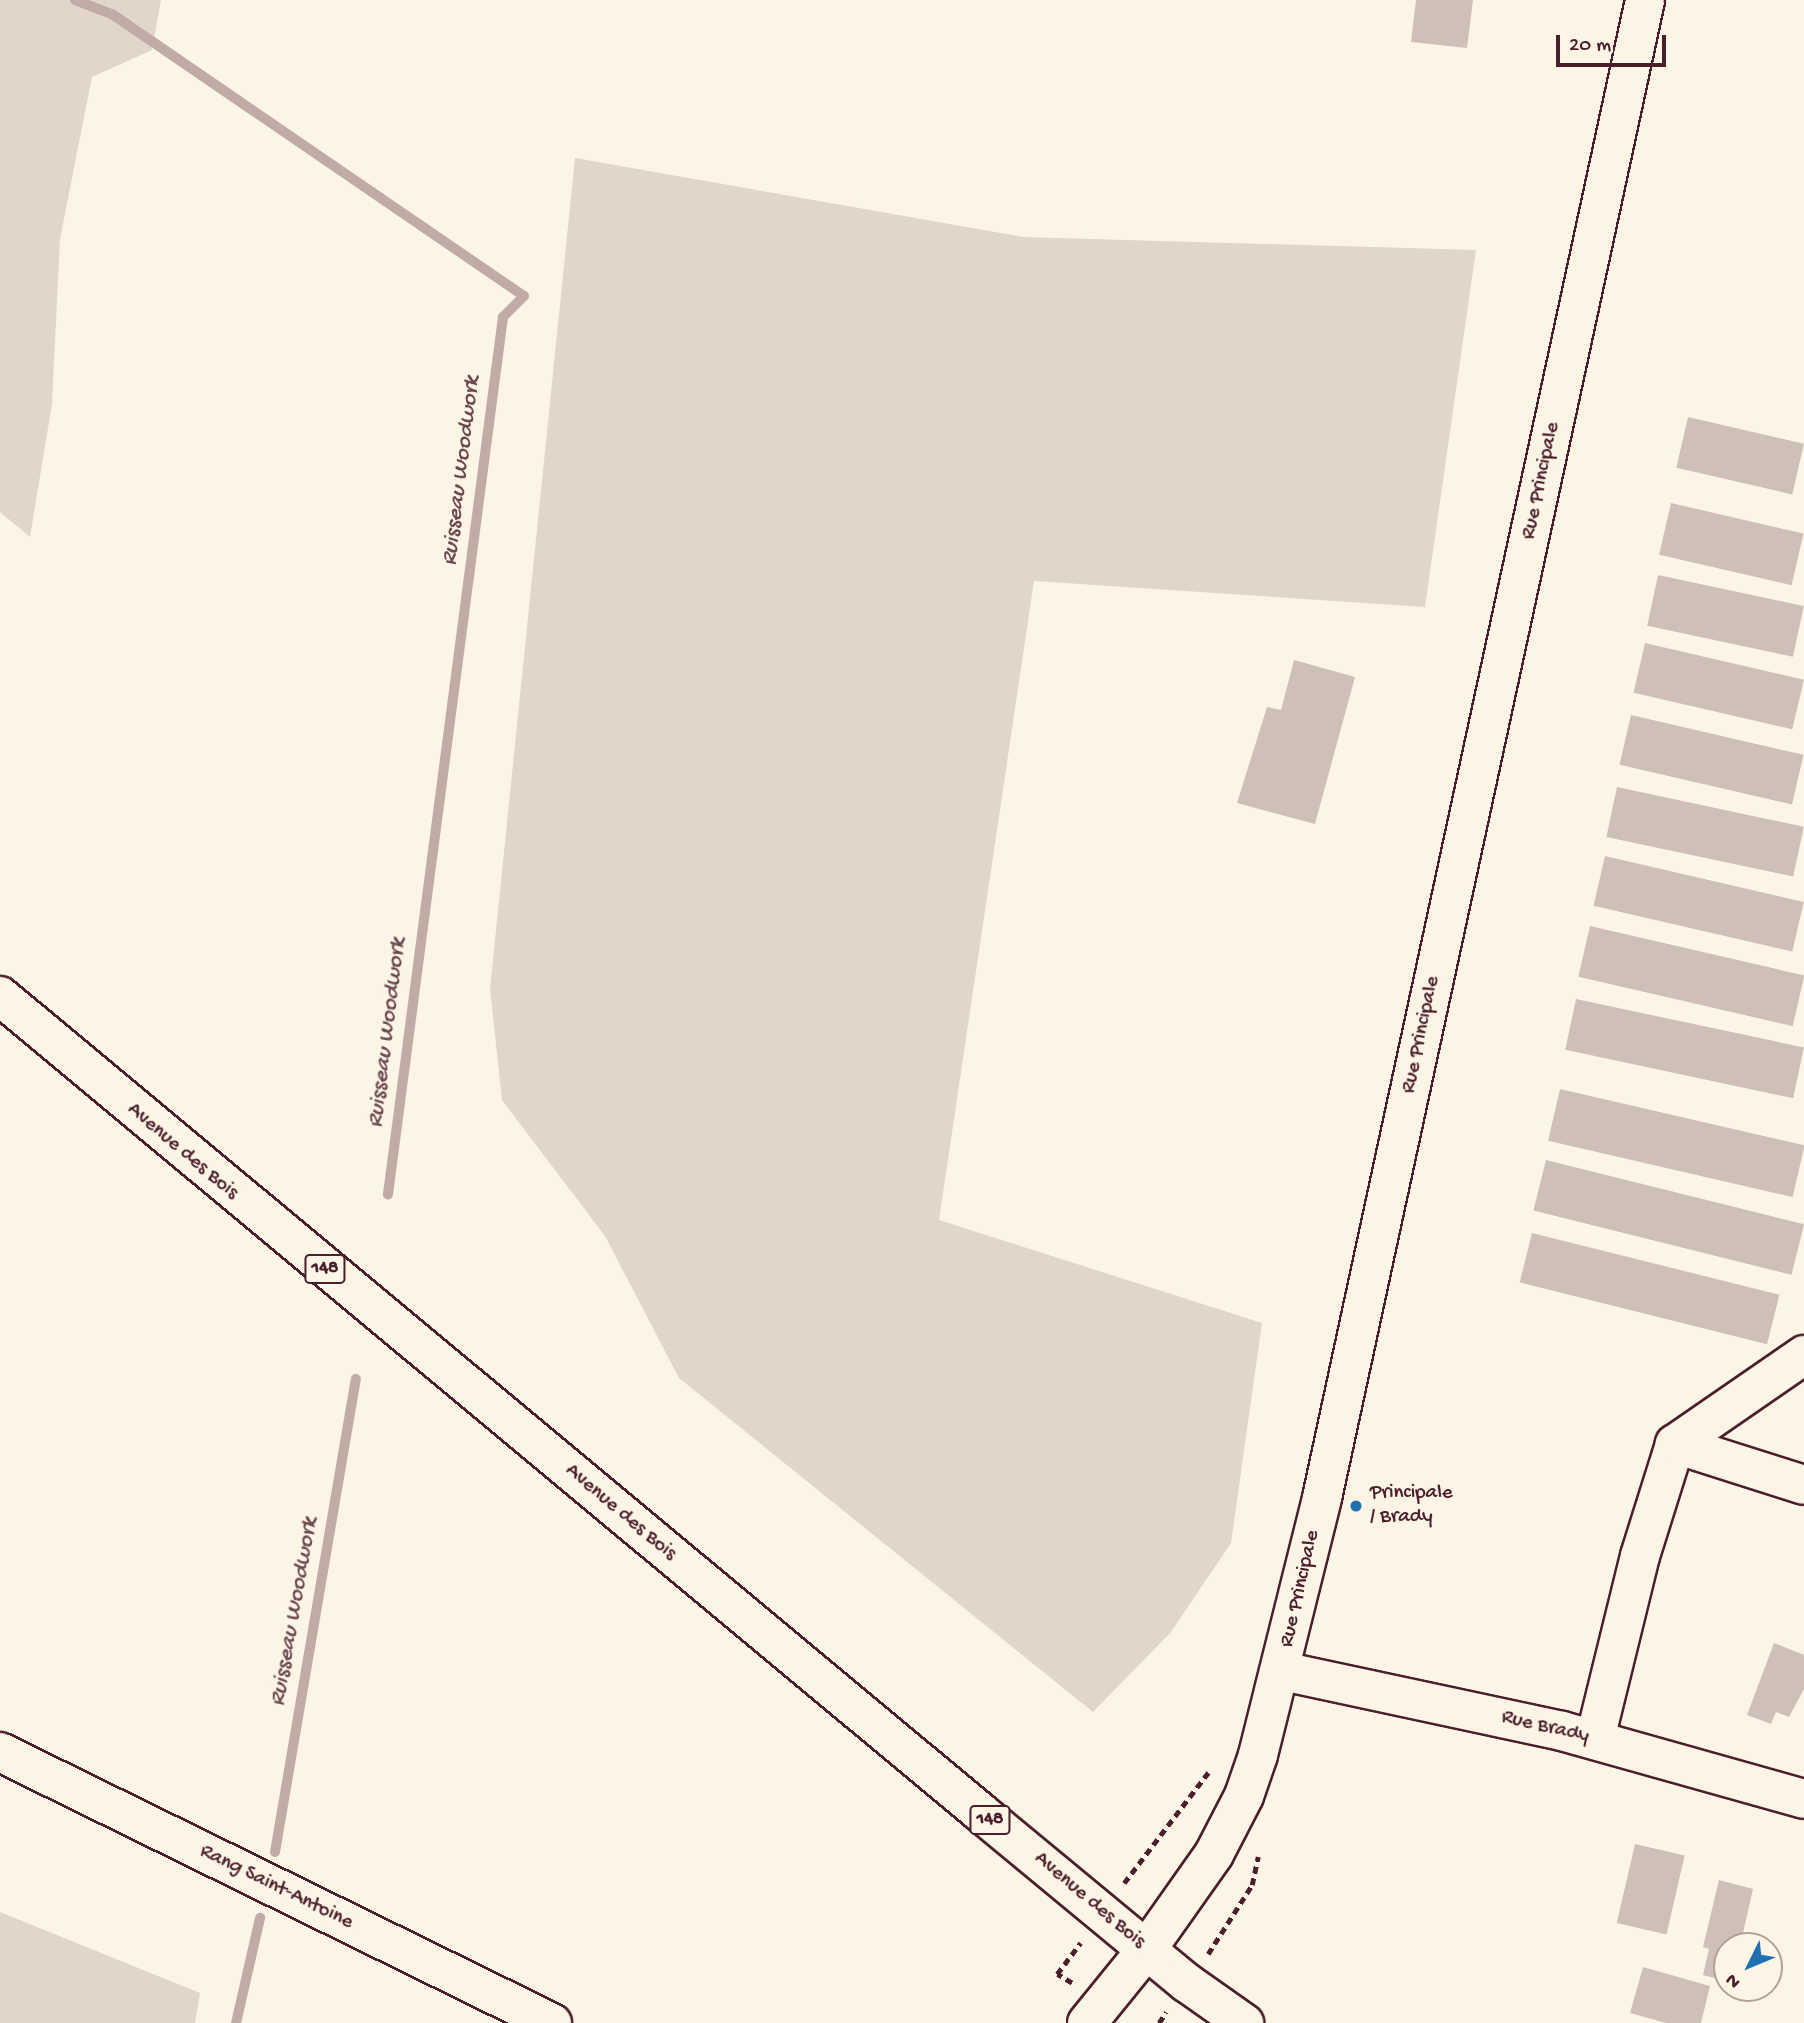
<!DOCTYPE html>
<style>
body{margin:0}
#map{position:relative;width:1804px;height:2023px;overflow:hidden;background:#fcf5e5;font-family:"Gochi Hand",sans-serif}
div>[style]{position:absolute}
.green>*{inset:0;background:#e2d5ca}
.stream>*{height:10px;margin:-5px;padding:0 5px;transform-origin:5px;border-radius:5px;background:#c0aca5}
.building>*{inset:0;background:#cfc0b7;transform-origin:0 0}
.path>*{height:4.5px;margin-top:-2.25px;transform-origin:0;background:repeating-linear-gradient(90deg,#4a1f2b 0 7px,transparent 0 12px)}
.roads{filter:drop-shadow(2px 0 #4a1f2b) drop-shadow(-2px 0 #4a1f2b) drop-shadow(0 2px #4a1f2b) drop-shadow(0 -2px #4a1f2b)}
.minor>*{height:38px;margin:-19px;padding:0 19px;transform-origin:19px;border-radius:19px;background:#fcf5e5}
.major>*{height:38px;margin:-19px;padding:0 19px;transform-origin:19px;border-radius:19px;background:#fcf5e5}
.dots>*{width:19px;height:19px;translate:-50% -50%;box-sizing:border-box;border:4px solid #fcf5e5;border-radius:50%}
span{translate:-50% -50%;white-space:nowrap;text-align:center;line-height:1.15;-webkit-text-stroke:7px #fcf5e5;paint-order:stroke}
.shield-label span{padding:2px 5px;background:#fcf5e5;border:2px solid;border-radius:5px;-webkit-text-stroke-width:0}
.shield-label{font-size:19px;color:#4a1f2b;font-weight:700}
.street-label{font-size:21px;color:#4a1f2b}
.poi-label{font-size:21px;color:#4a1f2b}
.left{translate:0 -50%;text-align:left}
.water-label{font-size:23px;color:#6d4950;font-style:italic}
.north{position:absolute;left:1713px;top:1932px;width:70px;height:70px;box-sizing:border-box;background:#fcf5e5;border:2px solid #b59f9b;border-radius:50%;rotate:227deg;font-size:19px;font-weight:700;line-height:28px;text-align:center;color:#4a1f2b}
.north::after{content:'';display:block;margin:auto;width:24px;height:32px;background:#1f6fb2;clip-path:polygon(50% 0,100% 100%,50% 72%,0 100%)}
.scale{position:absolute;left:1556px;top:35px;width:110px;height:32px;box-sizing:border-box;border:4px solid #4a1f2b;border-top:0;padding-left:9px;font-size:21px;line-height:24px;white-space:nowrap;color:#4a1f2b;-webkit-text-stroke:5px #fcf5e5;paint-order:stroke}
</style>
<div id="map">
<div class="green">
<i style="clip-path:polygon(0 0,161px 0,152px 50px,92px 77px,60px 239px,52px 404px,30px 537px,0 512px)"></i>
<i style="clip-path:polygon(575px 158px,1023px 237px,1476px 250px,1425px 607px,1034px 581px,939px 1220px,1262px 1323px,1231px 1543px,1171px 1632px,1093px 1712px,679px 1378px,605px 1236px,502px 1100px,490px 989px)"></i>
<i style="clip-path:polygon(0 1912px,200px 1993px,195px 2023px,0 2023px)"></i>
</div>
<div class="stream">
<i style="left:75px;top:0;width:40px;rotate:21deg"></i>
<i style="left:112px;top:14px;width:499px;rotate:34.4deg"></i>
<i style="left:524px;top:296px;width:30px;rotate:135deg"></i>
<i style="left:503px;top:317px;width:885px;rotate:97.47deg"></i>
<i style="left:275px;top:1852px;width:480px;rotate:-80.3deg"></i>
<i style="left:236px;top:2023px;width:108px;rotate:-77.1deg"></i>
</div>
<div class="building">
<i style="clip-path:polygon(1416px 0,1473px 0,1467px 48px,1411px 42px)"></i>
<i style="left:1688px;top:417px;width:119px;height:52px;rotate:13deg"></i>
<i style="left:1671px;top:503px;width:136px;height:53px;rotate:13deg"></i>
<i style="left:1658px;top:575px;width:149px;height:52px;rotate:12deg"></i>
<i style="left:1645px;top:643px;width:163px;height:51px;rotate:13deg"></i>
<i style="clip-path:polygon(1294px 660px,1355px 677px,1315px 824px,1237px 803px,1267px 707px,1281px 710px)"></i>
<i style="left:1631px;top:715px;width:177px;height:51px;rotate:13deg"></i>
<i style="left:1617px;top:787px;width:191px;height:51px;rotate:12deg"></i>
<i style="left:1605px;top:856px;width:204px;height:51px;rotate:13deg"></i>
<i style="left:1590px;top:926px;width:220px;height:52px;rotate:13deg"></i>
<i style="left:1576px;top:999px;width:233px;height:52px;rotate:12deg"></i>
<i style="left:1560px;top:1089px;width:251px;height:53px;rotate:13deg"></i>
<i style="left:1546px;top:1160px;width:266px;height:52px;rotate:14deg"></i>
<i style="left:1532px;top:1233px;width:255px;height:51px;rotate:14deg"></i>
<i style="clip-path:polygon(1774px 1643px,1804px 1655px,1804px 1689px,1789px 1717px,1776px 1712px,1771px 1724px,1747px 1715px)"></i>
<i style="left:1635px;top:1844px;width:51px;height:81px;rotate:13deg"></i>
<i style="clip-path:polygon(1719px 1880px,1753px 1889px,1740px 1946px,1727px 1946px,1727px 1981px,1703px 1975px,1709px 1949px,1703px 1947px)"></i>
<i style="clip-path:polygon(1643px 1967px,1710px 1986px,1701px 2023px,1666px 2023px,1630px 2013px)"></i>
</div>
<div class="path">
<i style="left:1124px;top:1883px;width:142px;rotate:-52.7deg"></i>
<i style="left:1208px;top:1954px;width:82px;rotate:-57.5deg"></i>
<i style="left:1252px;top:1885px;width:29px;rotate:-78deg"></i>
<i style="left:1072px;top:1983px;width:17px;rotate:-149deg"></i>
<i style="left:1057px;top:1974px;width:39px;rotate:-53deg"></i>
<i style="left:1159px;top:2023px;width:13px;rotate:-58deg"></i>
</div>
<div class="roads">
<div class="minor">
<i style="left:1675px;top:1444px;width:135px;rotate:17.6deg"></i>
<i style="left:1282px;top:1671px;width:286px;rotate:12.1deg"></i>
<i style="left:1562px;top:1731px;width:251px;rotate:15.7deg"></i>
<i style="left:1595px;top:1739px;width:188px;rotate:-76.2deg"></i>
<i style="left:1640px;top:1556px;width:117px;rotate:-72.6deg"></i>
<i style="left:1675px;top:1444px;width:157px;rotate:-34.6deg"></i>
<i style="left:0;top:1752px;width:615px;rotate:26.15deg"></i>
<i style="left:1087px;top:2023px;width:95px;rotate:-51deg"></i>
<i style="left:1147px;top:1949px;width:116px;rotate:-54.8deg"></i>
<i style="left:1214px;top:1854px;width:65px;rotate:-62.7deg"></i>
<i style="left:1244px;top:1796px;width:43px;rotate:-71.1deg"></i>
<i style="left:1258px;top:1755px;width:265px;rotate:-76deg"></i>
<i style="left:1322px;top:1498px;width:1532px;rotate:-77.83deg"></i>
</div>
<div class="major">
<i style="left:0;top:996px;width:1275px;rotate:39.78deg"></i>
<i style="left:980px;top:1812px;width:268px;rotate:39.6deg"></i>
<i style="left:1187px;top:1983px;width:70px;rotate:35.1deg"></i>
</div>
</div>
<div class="dots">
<i style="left:1356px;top:1506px;background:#1f6fb2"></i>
</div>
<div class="shield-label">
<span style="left:325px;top:1269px">148</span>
<span style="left:990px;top:1820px">148</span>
</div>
<div class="street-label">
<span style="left:1542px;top:481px;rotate:-78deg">Rue Principale</span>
<span style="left:1422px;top:1035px;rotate:-78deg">Rue Principale</span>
<span style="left:182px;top:1152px;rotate:40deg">Avenue des Bois</span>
<span style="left:620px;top:1513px;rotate:40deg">Avenue des Bois</span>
<span style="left:1301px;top:1589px;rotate:-77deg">Rue Principale</span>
<span style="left:1545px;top:1728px;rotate:13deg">Rue Brady</span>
<span style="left:276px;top:1888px;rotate:26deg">Rang Saint-Antoine</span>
<span style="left:1089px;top:1901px;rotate:40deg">Avenue des Bois</span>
</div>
<div class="poi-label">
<span class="left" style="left:1370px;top:1506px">Principale<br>/ Brady</span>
</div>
<div class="water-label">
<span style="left:462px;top:471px;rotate:-83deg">Ruisseau Woodwork</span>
<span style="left:388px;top:1033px;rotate:-83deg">Ruisseau Woodwork</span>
<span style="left:295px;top:1612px;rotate:-80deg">Ruisseau Woodwork</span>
</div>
<div class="north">N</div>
<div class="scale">20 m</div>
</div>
